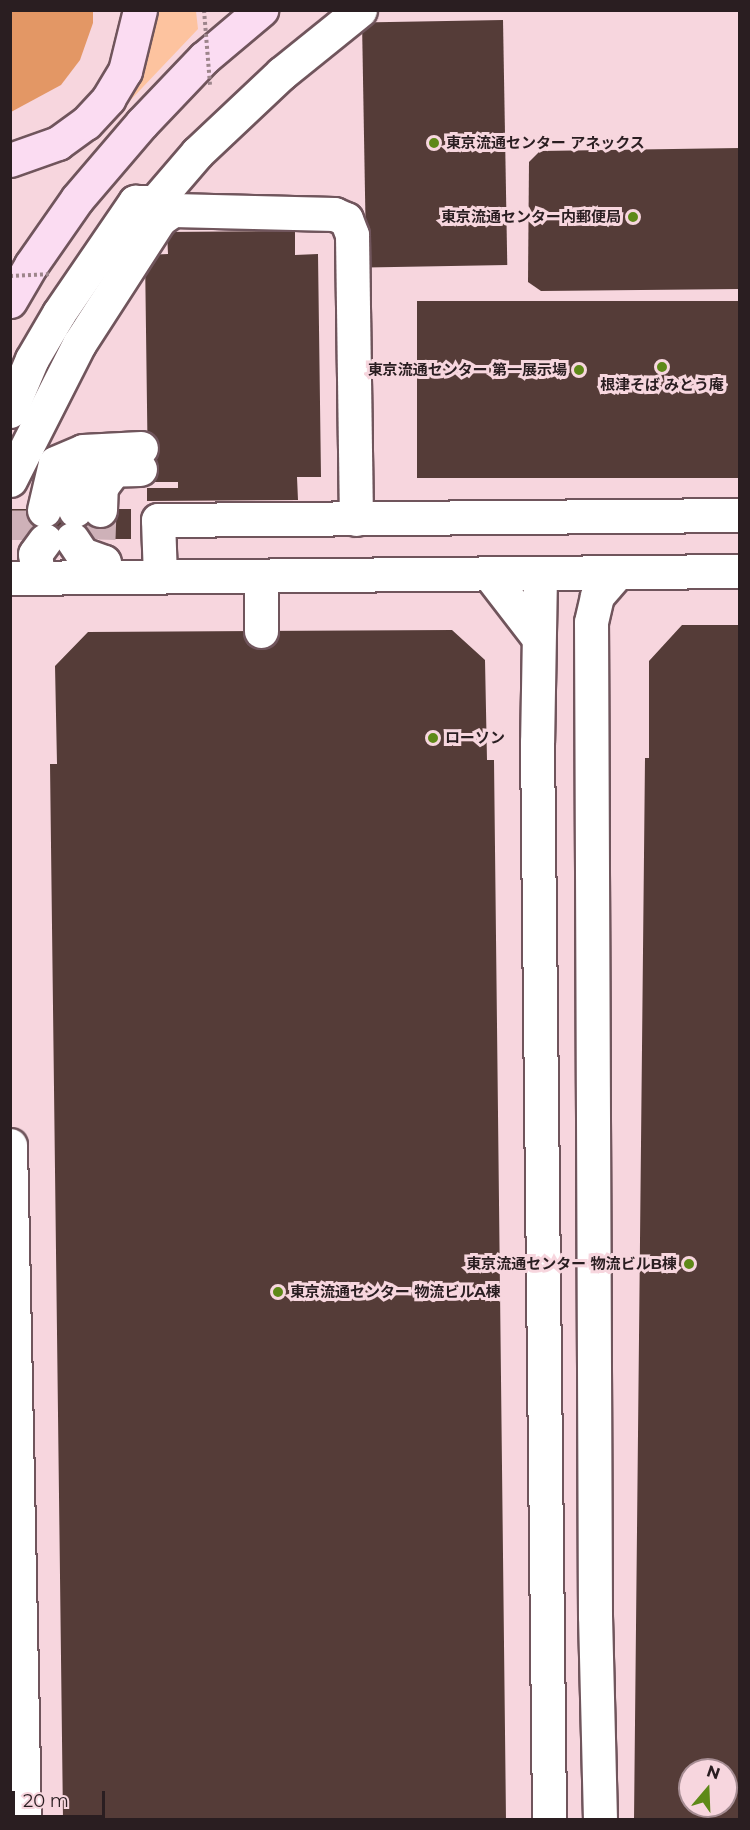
<!DOCTYPE html>
<meta charset="utf-8">
<style>
body{margin:0}
#map{position:relative;width:750px;height:1830px;overflow:hidden;background:#f7d6de;font-family:Montserrat,"Noto Sans JP",sans-serif}
div>[style]{position:absolute}
.green>*{inset:0;background:#fdc39f}
.forest>*{inset:0;background:#e39765}
.building>*{inset:0;background:#553c38;transform-origin:0 0}
.minor-tunnel>*{height:33px;margin-top:-16.5px;transform-origin:0;background:repeating-linear-gradient(90deg,#ceb1b8 0 33px,transparent 0 49px)}
.roads{filter:drop-shadow(2px 0 #70555c) drop-shadow(-2px 0 #70555c) drop-shadow(0 2px #70555c) drop-shadow(0 -2px #70555c)}
.minor>*{height:33px;margin:-16.5px;padding:0 16.5px;transform-origin:16.5px;border-radius:16.5px;background:#fff}
.major>*{height:33px;margin:-16.5px;padding:0 16.5px;transform-origin:16.5px;border-radius:16.5px;background:#fbdcf2}
.path-bridge>*{height:4px;margin-top:-2px;transform-origin:0;background:repeating-linear-gradient(90deg,#9d858b 0 3px,transparent 0 6px)}
.dots>*{width:16px;height:16px;translate:-50% -50%;box-sizing:border-box;border:3px solid #f7d6de;border-radius:50%}
span{translate:-50% -50%;white-space:nowrap;text-align:center;line-height:1.15;-webkit-text-stroke:6px #f7d6de;paint-order:stroke}
.poi-label{font-size:15px;color:#2a1e21;font-weight:700}
.left{translate:0 -50%;text-align:left}
.right{translate:-100% -50%;text-align:right}
.frame{position:absolute;inset:0;border:12px solid #2a1e21;pointer-events:none}
.north{position:absolute;left:678px;top:1758px;width:60px;height:60px;box-sizing:border-box;background:#f7d6de;border:2px solid #a58c92;border-radius:50%;rotate:19deg;font-size:16px;font-weight:700;line-height:24px;text-align:center;color:#2a1e21}
.north::after{content:'';display:block;margin:auto;width:21px;height:27px;background:#5e8918;clip-path:polygon(50% 0,100% 100%,50% 72%,0 100%)}
.scale{position:absolute;left:12px;top:1791px;width:93px;height:27px;box-sizing:border-box;border:3px solid #2a1e21;border-top:0;padding-left:8px;font-size:18px;line-height:21px;white-space:nowrap;color:#2a1e21;-webkit-text-stroke:4px #f7d6de;paint-order:stroke}
</style>
<div id="map">
<div class="green">
<i style="clip-path:polygon(151px 11px,196px 11px,198px 29px,124px 107px,150px 37px)"></i>
</div>
<div class="forest">
<i style="clip-path:polygon(11px 10px,93px 11px,93px 23px,80px 60px,61px 85px,11px 112px)"></i>
</div>
<div class="building">
<i style="left:503px;top:20px;width:245px;height:141px;rotate:89deg"></i>
<i style="clip-path:polygon(740px 148px,740px 289px,541px 291px,528px 282px,529px 162px,540px 151px)"></i>
<i style="clip-path:polygon(295px 231px,295px 255px,318px 254px,321px 477px,297px 477px,298px 500px,147px 501px,147px 488px,178px 488px,178px 482px,148px 482px,145px 255px,168px 254px,167px 232px)"></i>
<i style="left:740px;top:301px;width:177px;height:323px;rotate:90deg"></i>
<i style="left:131px;top:509px;width:30px;height:120px;rotate:90deg"></i>
<i style="clip-path:polygon(evenodd,682px 625px,740px 625px,740px 1820px,634px 1820px,645px 758px,649px 758px,649px 661px,682px 625px,690px 1770px,726px 1770px,726px 1806px,690px 1806px,690px 1770px)"></i>
<i style="clip-path:polygon(452px 630px,485px 660px,487px 760px,494px 760px,506px 1820px,63px 1820px,50px 764px,57px 764px,55px 666px,88px 632px)"></i>
</div>
<div class="minor-tunnel">
<i style="left:99px;top:539px;width:29px;rotate:-88deg"></i>
<i style="left:22px;top:540px;width:30px;rotate:-90deg"></i>
</div>
<div class="roads">
<div class="minor">
<i style="left:155px;top:202px;width:65px;rotate:-49.4deg"></i>
<i style="left:197px;top:153px;width:117px;rotate:-43.3deg"></i>
<i style="left:282px;top:73px;width:100px;rotate:-38.9deg"></i>
<i style="left:10px;top:411px;width:56px;rotate:-67.1deg"></i>
<i style="left:32px;top:359px;width:53px;rotate:-59.6deg"></i>
<i style="left:59px;top:313px;width:135px;rotate:-55.6deg"></i>
<i style="left:135px;top:202px;width:20px"></i>
<i style="left:155px;top:202px;width:18px;rotate:74deg"></i>
<i style="left:10px;top:480px;width:153px;rotate:-63.1deg"></i>
<i style="left:79px;top:344px;width:149px;rotate:-57.1deg"></i>
<i style="left:160px;top:219px;width:16px;rotate:-35deg"></i>
<i style="left:173px;top:210px;width:161px;rotate:1.4deg"></i>
<i style="left:334px;top:214px;width:13px;rotate:23deg"></i>
<i style="left:346px;top:219px;width:17px;rotate:69deg"></i>
<i style="left:352px;top:235px;width:284px;rotate:89.2deg"></i>
<i style="left:44px;top:510px;width:48px;rotate:-76.8deg"></i>
<i style="left:55px;top:463px;width:30px;rotate:-23deg"></i>
<i style="left:83px;top:451px;width:58px;rotate:-3deg"></i>
<i style="left:75px;top:510px;width:17px;rotate:-90deg"></i>
<i style="left:75px;top:493px;width:17px;rotate:-57deg"></i>
<i style="left:84px;top:479px;width:18px;rotate:-29deg"></i>
<i style="left:100px;top:470px;width:40px;rotate:-1.4deg"></i>
<i style="left:100px;top:510px;width:23px;rotate:-88deg"></i>
<i style="left:101px;top:487px;width:20px;rotate:-53deg"></i>
<i style="left:72px;top:539px;width:18px;rotate:56deg"></i>
<i style="left:82px;top:554px;width:23px;rotate:20deg"></i>
<i style="left:104px;top:562px;width:15px;rotate:86deg"></i>
<i style="left:490px;top:575px;width:77px;rotate:52.4deg"></i>
<i style="left:540px;top:575px;width:167px;rotate:91deg"></i>
<i style="left:537px;top:742px;width:1078px;rotate:89.36deg"></i>
<i style="left:261px;top:576px;width:55px;rotate:90deg"></i>
<i style="left:38px;top:577px;width:23px;rotate:-97deg"></i>
<i style="left:35px;top:554px;width:17px;rotate:-54deg"></i>
<i style="left:160px;top:577px;width:57px;rotate:-92deg"></i>
<i style="left:158px;top:520px;width:582px;rotate:-0.49deg"></i>
<i style="left:10px;top:578px;width:730px;rotate:-0.55deg"></i>
<i style="left:10px;top:1145px;width:675px;rotate:88.81deg"></i>
<i style="left:600px;top:1820px;width:204px;rotate:-91.4deg"></i>
<i style="left:595px;top:1616px;width:994px;rotate:-90.23deg"></i>
<i style="left:591px;top:622px;width:27px;rotate:-77deg"></i>
<i style="left:597px;top:596px;width:30px;rotate:-49deg"></i>
</div>
<div class="major">
<i style="left:10px;top:160px;width:51px;rotate:-19.5deg"></i>
<i style="left:58px;top:143px;width:34px;rotate:-36deg"></i>
<i style="left:86px;top:123px;width:33px;rotate:-47deg"></i>
<i style="left:108px;top:99px;width:33px;rotate:-59deg"></i>
<i style="left:125px;top:71px;width:63px;rotate:-76.2deg"></i>
<i style="left:10px;top:301px;width:42px;rotate:-59.7deg"></i>
<i style="left:31px;top:265px;width:80px;rotate:-55.1deg"></i>
<i style="left:77px;top:199px;width:100px;rotate:-49.5deg"></i>
<i style="left:142px;top:123px;width:90px;rotate:-46.4deg"></i>
<i style="left:204px;top:58px;width:75px;rotate:-40.1deg"></i>
</div>
</div>
<div class="path-bridge">
<i style="left:204px;top:10px;width:75px;rotate:85.4deg"></i>
<i style="left:10px;top:276px;width:42px;rotate:-2.7deg"></i>
</div>
<div class="dots">
<i style="left:434px;top:143px;background:#5e8918"></i>
<i style="left:633px;top:217px;background:#5e8918"></i>
<i style="left:662px;top:367px;background:#5e8918"></i>
<i style="left:579px;top:370px;background:#5e8918"></i>
<i style="left:433px;top:738px;background:#5e8918"></i>
<i style="left:689px;top:1264px;background:#5e8918"></i>
<i style="left:278px;top:1292px;background:#5e8918"></i>
</div>
<div class="poi-label">
<span class="left" style="left:446px;top:143px">東京流通センター アネックス</span>
<span class="right" style="left:621px;top:217px">東京流通センター内郵便局</span>
<span class="right" style="left:567px;top:370px">東京流通センター 第一展示場</span>
<span style="left:662px;top:385px">根津そば みとう庵</span>
<span class="left" style="left:445px;top:738px">ローソン</span>
<span class="right" style="left:677px;top:1264px">東京流通センター 物流ビルB棟</span>
<span class="left" style="left:290px;top:1292px">東京流通センター 物流ビルA棟</span>
</div>
<div class="frame"></div>
<div class="north">N</div>
<div class="scale">20 m</div>
</div>
